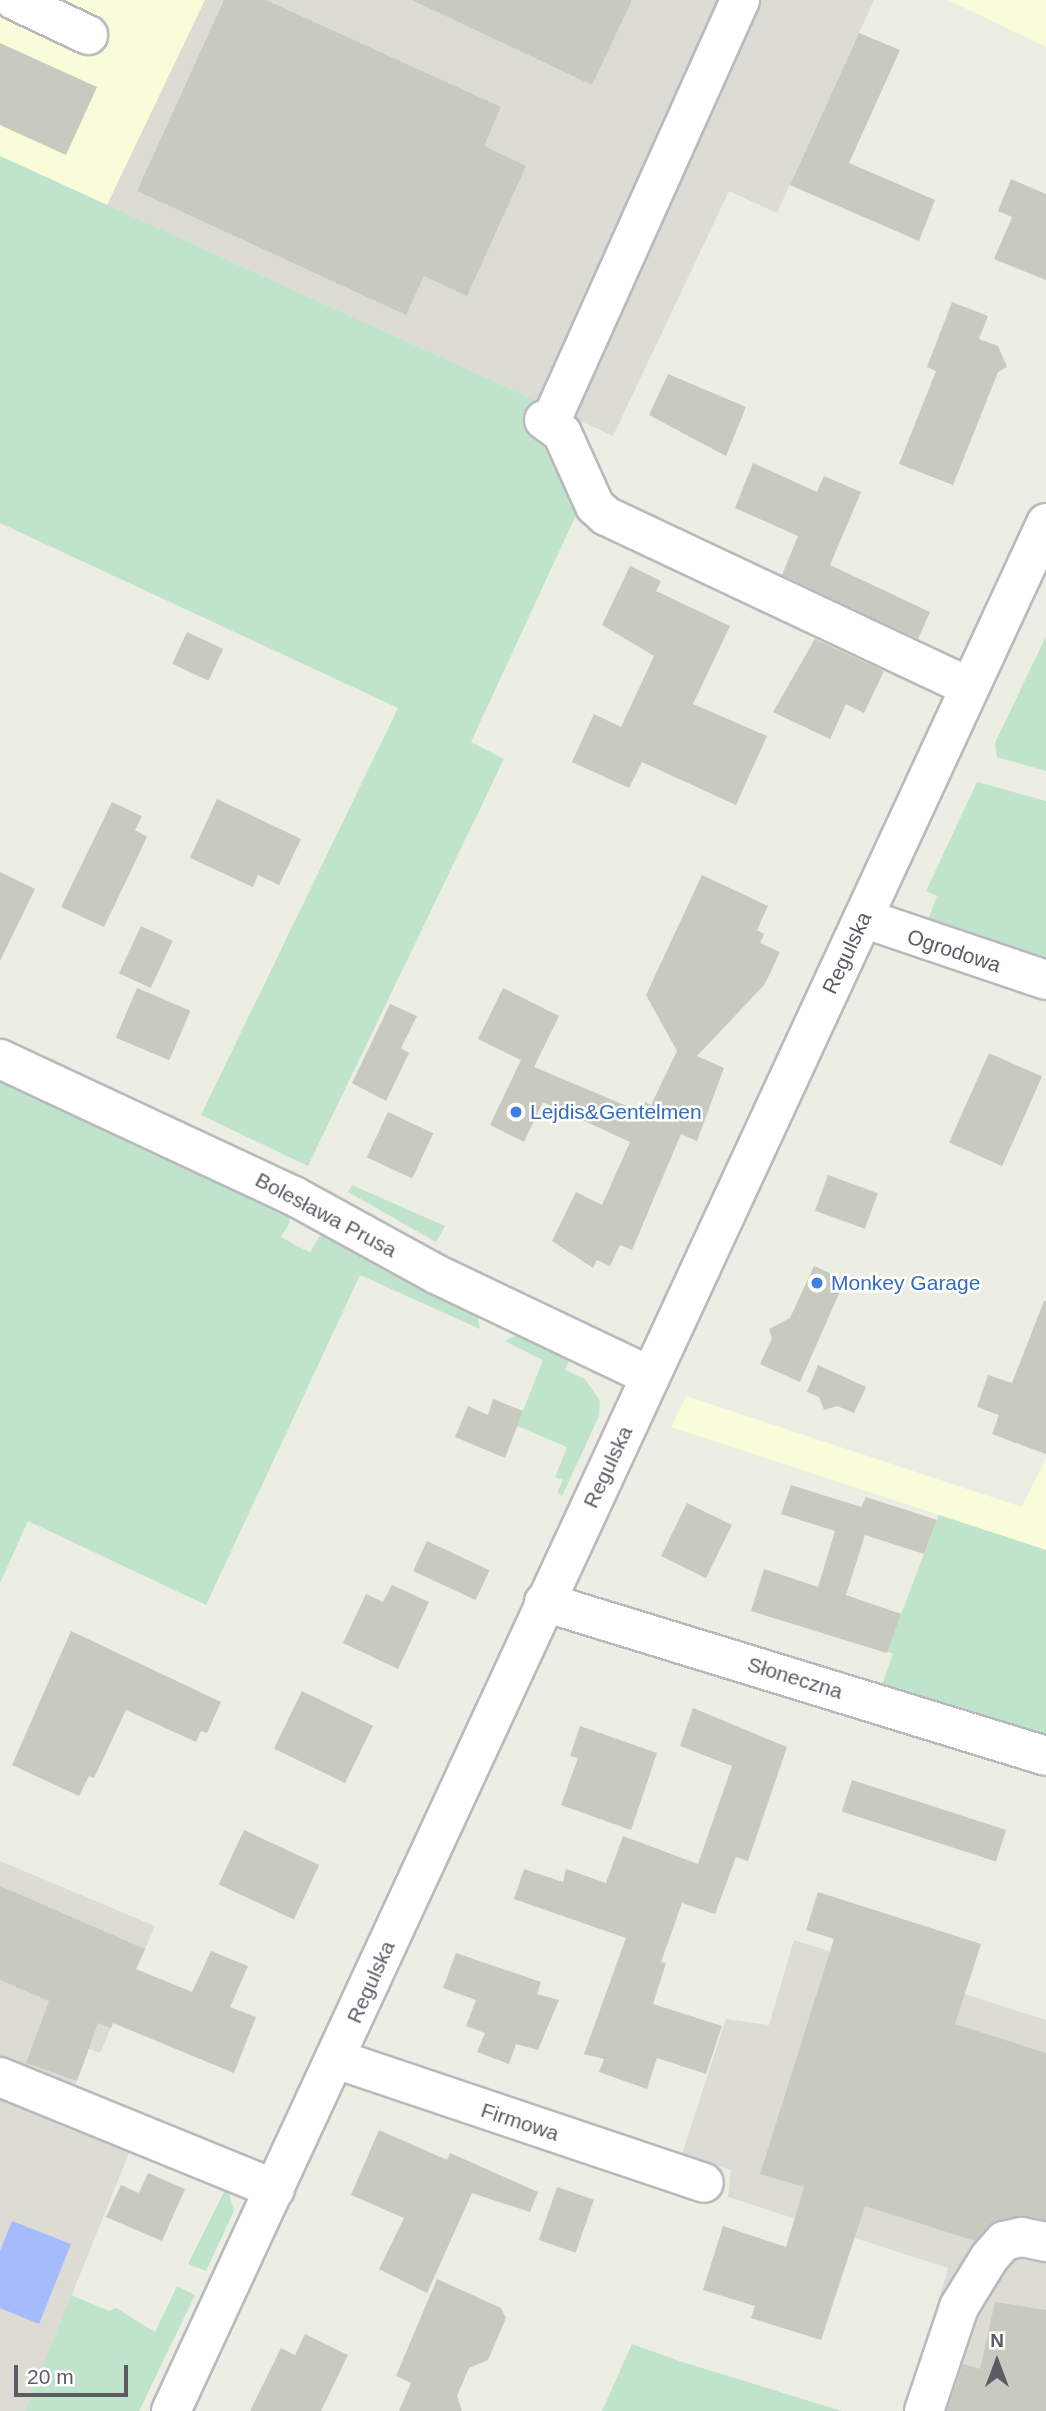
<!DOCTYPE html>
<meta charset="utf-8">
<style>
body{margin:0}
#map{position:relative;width:1046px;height:2411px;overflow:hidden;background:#ecede3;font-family:Arial,sans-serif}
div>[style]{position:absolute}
.commercial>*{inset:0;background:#f9fcd9}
.industrial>*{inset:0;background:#dcdcd5}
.green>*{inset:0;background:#c0e4cb}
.water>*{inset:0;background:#a5bbfb}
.building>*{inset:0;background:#c8c9bf;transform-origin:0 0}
.roads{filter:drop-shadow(2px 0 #b8b9bf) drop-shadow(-2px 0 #b8b9bf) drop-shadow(0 2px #b8b9bf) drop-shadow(0 -2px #b8b9bf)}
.minor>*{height:38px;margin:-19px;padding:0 19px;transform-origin:19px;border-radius:19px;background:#fff}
.dots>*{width:19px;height:19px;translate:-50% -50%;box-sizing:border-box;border:4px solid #fff;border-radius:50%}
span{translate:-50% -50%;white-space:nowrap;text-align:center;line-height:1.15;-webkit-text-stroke:5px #fff;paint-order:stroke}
.street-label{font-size:21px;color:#5b5c63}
.shop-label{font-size:21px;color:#366cbe}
.left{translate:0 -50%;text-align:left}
.north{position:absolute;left:962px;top:2327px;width:70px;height:70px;-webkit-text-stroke:5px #fff;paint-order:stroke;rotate:0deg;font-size:19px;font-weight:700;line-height:28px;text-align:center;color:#5b5c63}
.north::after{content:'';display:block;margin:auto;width:24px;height:32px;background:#5b5c63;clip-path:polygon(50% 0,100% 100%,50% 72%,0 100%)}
.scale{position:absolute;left:14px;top:2365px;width:114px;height:32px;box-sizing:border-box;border:4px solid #5b5c63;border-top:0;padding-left:9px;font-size:21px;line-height:24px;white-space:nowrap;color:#5b5c63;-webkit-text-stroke:5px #fff;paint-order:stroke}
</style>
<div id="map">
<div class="commercial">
<i style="clip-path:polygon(0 0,205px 0,107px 205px,0 156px)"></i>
<i style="clip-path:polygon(948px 0,1046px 0,1046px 47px)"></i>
<i style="clip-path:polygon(686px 1396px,1022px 1507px,1046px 1458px,1046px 1550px,671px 1427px)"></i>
</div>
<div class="industrial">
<i style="clip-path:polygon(205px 0,874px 0,777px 213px,729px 191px,613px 436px,107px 205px)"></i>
<i style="clip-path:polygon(0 1861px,155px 1926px,100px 2053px,89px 2049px,75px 2085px,0 2059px)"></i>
<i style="clip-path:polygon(794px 1940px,1046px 2020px,1046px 2411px,905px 2411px,948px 2268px,728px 2197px,731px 2170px,682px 2154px,726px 2019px,769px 2025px)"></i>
<i style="clip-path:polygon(0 2096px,131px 2148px,25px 2411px,0 2411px)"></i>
</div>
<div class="green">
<i style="clip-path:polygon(0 156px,541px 403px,543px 443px,576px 515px,471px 742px,504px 759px,308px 1166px,201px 1115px,398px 708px,0 523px)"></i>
<i style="clip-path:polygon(1046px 636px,1046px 771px,997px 757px,995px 743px)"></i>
<i style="clip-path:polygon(977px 782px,1046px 801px,1046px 958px,939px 925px,929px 917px,937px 896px,926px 891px)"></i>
<i style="clip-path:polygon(0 1075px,288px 1210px,290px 1222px,281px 1237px,297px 1246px,310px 1252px,319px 1237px,331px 1233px,477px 1314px,480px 1329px,360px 1275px,206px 1605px,28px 1521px,0 1583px)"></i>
<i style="clip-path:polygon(352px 1185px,445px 1226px,436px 1242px,348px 1192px)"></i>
<i style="clip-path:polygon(520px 1334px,570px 1358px,565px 1370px,585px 1379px,600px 1401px,599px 1416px,562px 1496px,557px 1493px,563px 1480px,555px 1477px,567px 1447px,517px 1426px,543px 1360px,505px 1341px)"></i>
<i style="clip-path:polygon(939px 1515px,1046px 1550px,1046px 1738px,880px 1690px,893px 1654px,887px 1651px)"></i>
<i style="clip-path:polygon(227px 2186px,234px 2211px,206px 2271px,188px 2264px)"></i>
<i style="clip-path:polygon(177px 2286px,195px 2295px,139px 2411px,25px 2411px,71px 2295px,109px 2311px,116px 2308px,155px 2332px)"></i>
<i style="clip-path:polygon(632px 2344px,679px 2361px,842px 2411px,602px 2411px)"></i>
</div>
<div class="water">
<i style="clip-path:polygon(12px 2221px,71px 2244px,39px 2324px,0 2308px,0 2251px)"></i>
</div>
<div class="building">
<i style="clip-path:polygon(224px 0,266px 0,501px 107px,484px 146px,526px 166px,467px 296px,424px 276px,406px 315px,137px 191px)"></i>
<i style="clip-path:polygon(412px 0,632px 0,592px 85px)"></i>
<i style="clip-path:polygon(859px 33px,900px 50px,849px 163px,935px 200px,919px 241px,790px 185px)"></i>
<i style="clip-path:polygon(0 43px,97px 87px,66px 155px,0 125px)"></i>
<i style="clip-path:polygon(1011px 179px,1046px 194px,1046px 280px,994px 259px,1012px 217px,998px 211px)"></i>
<i style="clip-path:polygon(952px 302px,988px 316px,979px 339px,998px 346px,1007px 367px,998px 372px,953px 485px,899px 464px,936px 371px,927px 367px)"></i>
<i style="clip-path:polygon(668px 374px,746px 407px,726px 456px,649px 415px)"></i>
<i style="clip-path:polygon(753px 463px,817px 492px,824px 476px,861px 492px,830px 565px,930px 612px,918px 639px,782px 575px,798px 536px,735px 508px)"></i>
<i style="clip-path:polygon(630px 566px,661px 581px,656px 591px,730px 626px,693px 704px,767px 736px,736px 805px,642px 762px,629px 788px,572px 762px,594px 714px,621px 727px,654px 656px,602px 625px)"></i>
<i style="left:187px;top:632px;width:40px;height:35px;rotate:25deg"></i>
<i style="clip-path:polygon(815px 639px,884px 671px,864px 713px,846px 704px,830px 739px,773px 712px)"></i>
<i style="clip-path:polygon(217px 799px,301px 839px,279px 885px,258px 875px,253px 887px,190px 858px)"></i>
<i style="clip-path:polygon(112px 802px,142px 816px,135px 830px,147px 837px,104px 927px,61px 907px)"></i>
<i style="clip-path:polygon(0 872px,35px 889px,0 961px)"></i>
<i style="clip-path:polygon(702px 875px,768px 906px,757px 930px,764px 934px,760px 943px,780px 952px,765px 984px,697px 1056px,724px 1068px,697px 1141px,681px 1134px,632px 1250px,620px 1245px,610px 1266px,597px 1260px,593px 1268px,552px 1241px,576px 1192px,602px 1205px,630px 1142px,543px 1102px,524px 1142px,490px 1125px,521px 1060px,531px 1065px,478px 1039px,503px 988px,559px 1016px,534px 1067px,641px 1112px,645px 1102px,651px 1105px,677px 1051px,646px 995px)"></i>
<i style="left:141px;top:926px;width:35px;height:52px;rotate:25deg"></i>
<i style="left:137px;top:988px;width:58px;height:54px;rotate:23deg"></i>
<i style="clip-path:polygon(390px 1004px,417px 1016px,401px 1048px,409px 1053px,386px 1101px,352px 1083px)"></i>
<i style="left:989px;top:1053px;width:58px;height:98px;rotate:24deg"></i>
<i style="left:388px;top:1112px;width:50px;height:50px;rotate:25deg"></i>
<i style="left:828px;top:1175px;width:53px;height:38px;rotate:20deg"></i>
<i style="clip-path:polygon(814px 1266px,845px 1280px,800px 1382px,760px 1364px,772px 1338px,769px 1329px,790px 1318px)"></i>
<i style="clip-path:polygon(1044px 1301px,1046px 1301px,1046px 1454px,992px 1434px,999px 1415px,977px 1407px,988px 1375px,1012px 1383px)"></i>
<i style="clip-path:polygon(818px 1365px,866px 1387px,854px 1413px,837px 1406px,824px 1410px,819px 1397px,807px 1392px)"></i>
<i style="clip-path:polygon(493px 1399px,523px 1411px,505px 1458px,455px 1437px,468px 1406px,488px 1415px)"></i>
<i style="clip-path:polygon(791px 1485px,861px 1507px,866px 1497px,937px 1520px,924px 1554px,865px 1535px,846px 1595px,901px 1614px,887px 1653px,751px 1611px,764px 1569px,818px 1587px,835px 1531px,781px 1514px)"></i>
<i style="left:687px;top:1503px;width:50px;height:59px;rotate:26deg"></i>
<i style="left:427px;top:1541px;width:69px;height:33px;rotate:25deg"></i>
<i style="clip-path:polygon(392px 1585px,429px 1602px,398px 1669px,343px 1643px,366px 1594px,383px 1602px)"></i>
<i style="clip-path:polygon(71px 1631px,221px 1702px,207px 1733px,201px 1731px,196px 1742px,126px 1710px,94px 1778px,89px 1776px,79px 1796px,12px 1765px)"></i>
<i style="left:302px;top:1691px;width:79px;height:64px;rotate:26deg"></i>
<i style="clip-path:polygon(693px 1708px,787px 1747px,748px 1861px,736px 1857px,715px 1914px,682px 1903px,661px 1962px,666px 1963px,653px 2004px,722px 2026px,706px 2074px,657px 2058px,647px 2089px,599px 2072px,604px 2059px,584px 2054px,626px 1938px,514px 1899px,524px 1869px,563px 1882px,566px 1869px,606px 1883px,623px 1836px,698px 1864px,732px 1766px,680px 1746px)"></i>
<i style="clip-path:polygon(580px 1726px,657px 1753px,631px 1830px,561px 1805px,578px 1758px,570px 1756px)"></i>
<i style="left:852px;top:1780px;width:162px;height:33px;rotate:18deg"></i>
<i style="left:244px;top:1830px;width:83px;height:60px;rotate:25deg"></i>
<i style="clip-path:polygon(0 1886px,145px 1949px,136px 1969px,192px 1992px,211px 1951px,248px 1966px,230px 2007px,256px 2017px,234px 2073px,113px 2023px,111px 2028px,98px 2023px,77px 2081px,26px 2063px,49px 2001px,0 1980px)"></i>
<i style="clip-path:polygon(818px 1892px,981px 1944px,955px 2024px,1046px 2053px,1046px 2220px,999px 2220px,975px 2241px,865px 2206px,821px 2340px,751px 2318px,755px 2306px,703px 2290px,723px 2226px,786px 2247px,804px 2187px,760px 2174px,834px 1939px,806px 1930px)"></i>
<i style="clip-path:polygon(456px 1953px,541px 1982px,537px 1994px,559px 2000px,538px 2050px,516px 2044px,509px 2064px,477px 2052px,485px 2033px,466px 2026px,476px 2000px,443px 1988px)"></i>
<i style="clip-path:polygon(379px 2130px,447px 2160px,450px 2153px,538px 2192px,530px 2212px,472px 2193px,427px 2293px,379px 2269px,404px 2218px,351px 2195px)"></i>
<i style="clip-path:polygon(148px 2173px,185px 2189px,162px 2241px,106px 2217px,121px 2185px,139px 2193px)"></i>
<i style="left:557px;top:2187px;width:39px;height:56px;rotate:19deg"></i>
<i style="clip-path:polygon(437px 2279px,501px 2308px,506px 2318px,488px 2360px,469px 2368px,457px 2396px,462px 2411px,399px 2411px,411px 2383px,396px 2376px)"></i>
<i style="clip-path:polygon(995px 2302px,1046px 2310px,1046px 2411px,947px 2411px,963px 2364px,980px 2369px)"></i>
<i style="clip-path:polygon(305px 2334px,348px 2355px,321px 2411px,250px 2411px,281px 2348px,295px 2355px)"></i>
</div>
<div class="roads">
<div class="minor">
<i style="left:14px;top:0;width:82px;rotate:25.3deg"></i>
<i style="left:544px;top:420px;width:22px;rotate:36deg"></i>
<i style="left:562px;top:433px;width:80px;rotate:65.7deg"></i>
<i style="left:595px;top:506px;width:15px;rotate:42deg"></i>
<i style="left:606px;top:516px;width:401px;rotate:25.2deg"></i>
<i style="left:550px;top:423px;width:464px;rotate:-65.8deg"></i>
<i style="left:863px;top:918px;width:193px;rotate:18.7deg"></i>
<i style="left:0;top:1059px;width:324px;rotate:25deg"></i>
<i style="left:294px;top:1196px;width:162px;rotate:28.8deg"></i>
<i style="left:436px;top:1274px;width:237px;rotate:25.5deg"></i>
<i style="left:544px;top:1602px;width:525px;rotate:17.05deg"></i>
<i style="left:336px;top:2059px;width:388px;rotate:18.6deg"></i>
<i style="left:0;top:2077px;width:297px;rotate:22.2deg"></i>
<i style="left:171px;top:2411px;width:2081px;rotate:-65.13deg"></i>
<i style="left:924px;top:2411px;width:110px;rotate:-71.4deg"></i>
<i style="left:959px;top:2307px;width:57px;rotate:-58.5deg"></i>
<i style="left:989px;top:2258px;width:23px;rotate:-49deg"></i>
<i style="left:1004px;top:2241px;width:18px;rotate:-13deg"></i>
<i style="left:1022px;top:2237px;width:25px;rotate:12deg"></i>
</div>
</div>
<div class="dots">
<i style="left:516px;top:1112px;background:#3f7fe0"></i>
<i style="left:817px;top:1283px;background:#3f7fe0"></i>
</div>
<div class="street-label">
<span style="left:954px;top:951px;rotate:18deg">Ogrodowa</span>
<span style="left:847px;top:953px;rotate:-65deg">Regulska</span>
<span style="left:326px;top:1215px;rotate:28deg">Bolesława Prusa</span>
<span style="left:608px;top:1467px;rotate:-65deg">Regulska</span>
<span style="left:795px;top:1678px;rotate:17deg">Słoneczna</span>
<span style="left:371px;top:1982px;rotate:-66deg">Regulska</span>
<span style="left:520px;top:2122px;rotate:18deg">Firmowa</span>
</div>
<div class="shop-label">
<span class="left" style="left:530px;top:1112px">Lejdis&amp;Gentelmen</span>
<span class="left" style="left:831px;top:1283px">Monkey Garage</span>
</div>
<div class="north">N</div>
<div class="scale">20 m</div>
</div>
